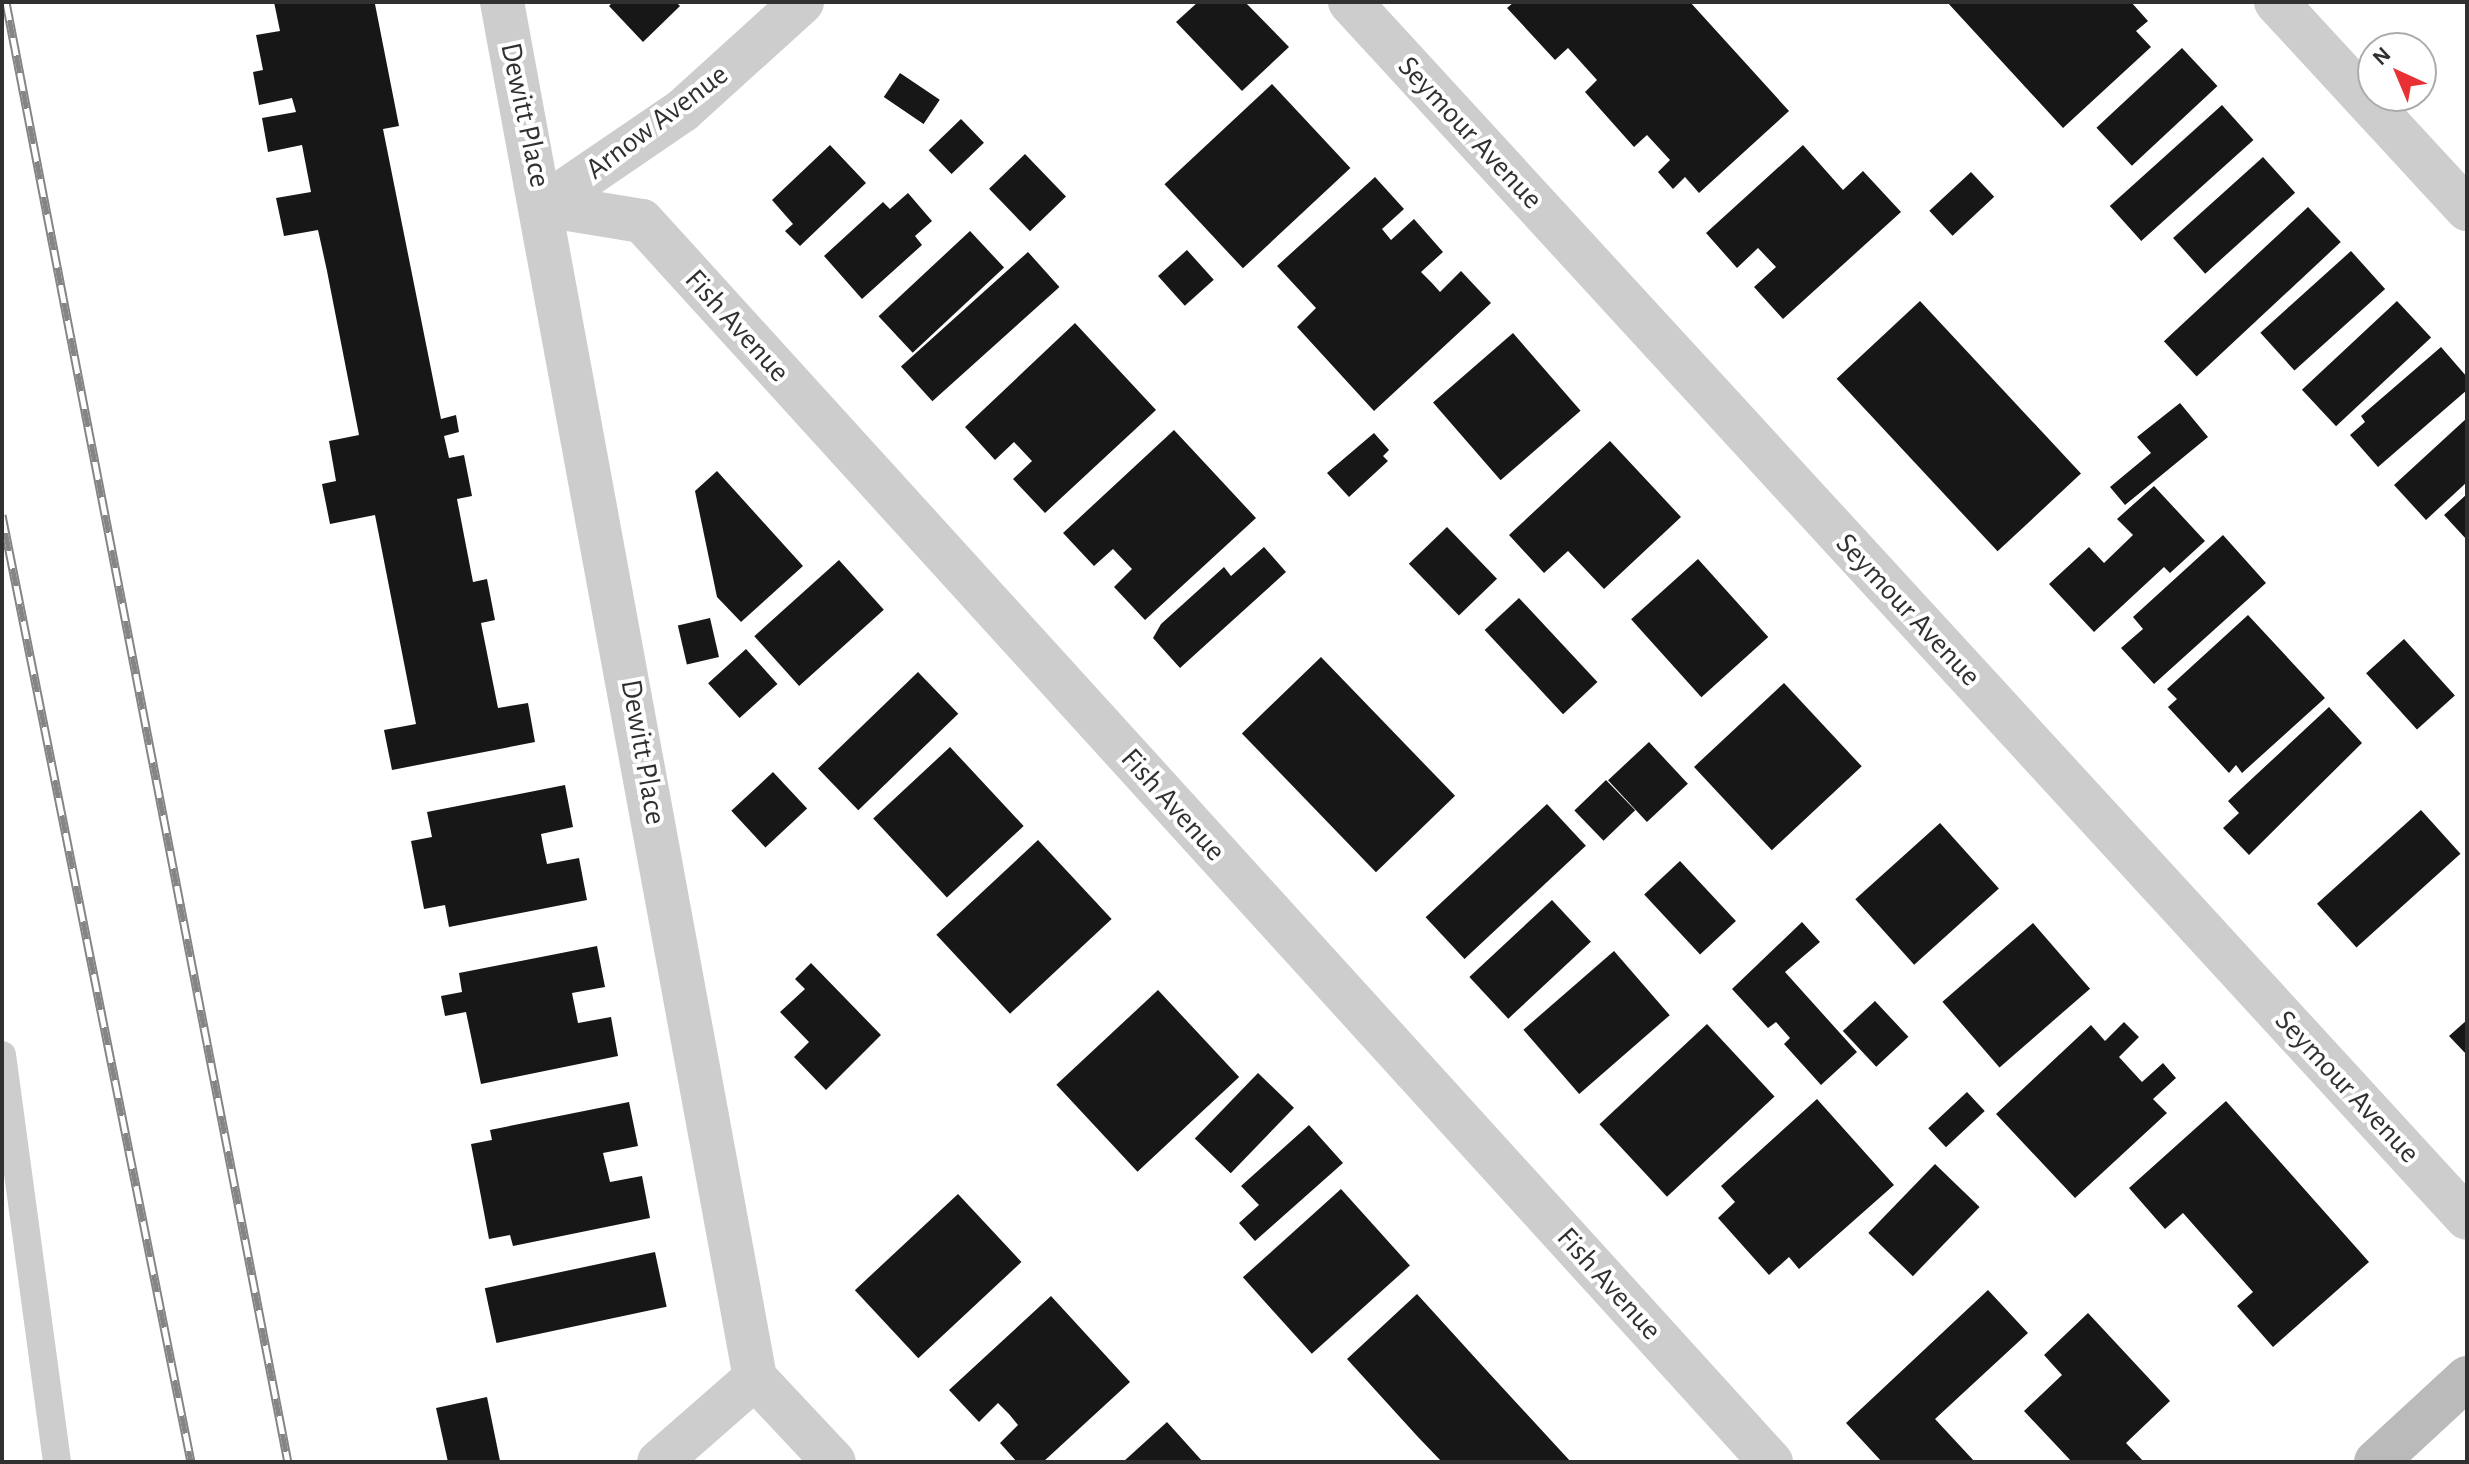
<!DOCTYPE html>
<style>
body{margin:0}
#map{position:relative;width:2469px;height:1464px;overflow:hidden;background:#fff;font-family:"Alegreya Sans",sans-serif}
div>[style]{position:absolute}
.building>*{inset:0;background:#171717;transform-origin:0 0}
.service>*{height:28px;margin:-14px;padding:0 14px;transform-origin:14px;border-radius:14px;background:#cdcdcd}
.minor>*{height:44px;margin:-22px;padding:0 22px;transform-origin:22px;border-radius:22px;background:#cdcdcd}
.secondary>*{height:44px;margin:-22px;padding:0 22px;transform-origin:22px;border-radius:22px;background:#bababa}
.rail>*{height:9px;margin-top:-4.5px;transform-origin:0;background:repeating-linear-gradient(90deg,#fff 0 18px,#858585 0 36px);box-sizing:border-box;border-block:2px solid #858585}
span{translate:-50% -50%;white-space:nowrap;text-align:center;line-height:1.15;-webkit-text-stroke:8px #fff;paint-order:stroke}
.street-label{font-size:30px;color:#303030}
.frame{position:absolute;inset:0;border:4px solid #303030;pointer-events:none}
.north{position:absolute;left:2357px;top:32px;width:80px;height:80px;box-sizing:border-box;background:#fff;border:2px solid #acacac;border-radius:50%;rotate:316deg;font-size:22px;font-weight:700;line-height:32px;text-align:center;color:#303030}
.north::after{content:'';display:block;margin:auto;width:28px;height:36px;background:#e93034;clip-path:polygon(50% 0,100% 100%,50% 72%,0 100%)}
</style>
<div id="map">
<div class="building">
<i style="clip-path:polygon(274px 2px,375px 4px,399px 126px,383px 129px,441px 419px,456px 415px,459px 432px,444px 436px,449px 458px,464px 455px,472px 496px,457px 499px,473px 582px,487px 579px,495px 620px,481px 623px,498px 708px,528px 703px,535px 742px,392px 770px,384px 730px,416px 724px,375px 515px,330px 524px,322px 484px,336px 481px,329px 441px,359px 435px,327px 271px,318px 230px,284px 236px,276px 198px,311px 192px,302px 145px,268px 152px,262px 118px,296px 112px,292px 98px,259px 105px,253px 72px,263px 70px,256px 35px,280px 31px)"></i>
<i style="clip-path:polygon(613px 2px,676px 2px,680px 6px,643px 42px,609px 6px)"></i>
<i style="clip-path:polygon(1198px 2px,1245px 2px,1289px 47px,1242px 91px,1176px 22px)"></i>
<i style="clip-path:polygon(1514px 2px,1690px 2px,1789px 111px,1699px 193px,1685px 177px,1673px 189px,1658px 172px,1670px 160px,1647px 135px,1634px 147px,1585px 92px,1597px 80px,1568px 48px,1555px 60px,1507px 8px)"></i>
<i style="clip-path:polygon(1947px 2px,2131px 2px,2148px 21px,2136px 31px,2151px 47px,2063px 128px)"></i>
<i style="left:2182px;top:48px;width:52px;height:117px;rotate:47deg"></i>
<i style="left:900px;top:73px;width:48px;height:29px;rotate:34deg"></i>
<i style="left:1272px;top:84px;width:115px;height:147px;rotate:47deg"></i>
<i style="left:2222px;top:105px;width:47px;height:151px;rotate:48deg"></i>
<i style="left:961px;top:119px;width:33px;height:45px;rotate:46deg"></i>
<i style="clip-path:polygon(830px 145px,866px 183px,800px 246px,785px 231px,793px 224px,772px 200px)"></i>
<i style="clip-path:polygon(1803px 145px,1843px 190px,1863px 171px,1901px 212px,1783px 319px,1754px 287px,1776px 267px,1758px 248px,1737px 268px,1706px 233px)"></i>
<i style="left:1025px;top:154px;width:59px;height:50px;rotate:46deg"></i>
<i style="left:2263px;top:157px;width:48px;height:121px;rotate:48deg"></i>
<i style="left:1971px;top:172px;width:34px;height:57px;rotate:47deg"></i>
<i style="clip-path:polygon(1375px 177px,1404px 209px,1382px 229px,1391px 240px,1414px 219px,1443px 252px,1421px 272px,1431px 282px,1440px 292px,1461px 271px,1491px 303px,1374px 411px,1297px 327px,1316px 308px,1277px 266px)"></i>
<i style="clip-path:polygon(908px 193px,932px 221px,915px 236px,922px 245px,862px 299px,824px 256px,883px 202px,890px 209px)"></i>
<i style="left:2308px;top:207px;width:48px;height:197px;rotate:47deg"></i>
<i style="left:970px;top:231px;width:50px;height:125px;rotate:47deg"></i>
<i style="left:1187px;top:250px;width:40px;height:39px;rotate:48deg"></i>
<i style="left:2351px;top:251px;width:51px;height:122px;rotate:48deg"></i>
<i style="left:1028px;top:252px;width:47px;height:171px;rotate:48deg"></i>
<i style="left:1920px;top:301px;width:236px;height:114px;rotate:47deg"></i>
<i style="left:2397px;top:301px;width:50px;height:130px;rotate:47deg"></i>
<i style="clip-path:polygon(1075px 323px,1156px 410px,1045px 513px,1013px 479px,1032px 461px,1014px 442px,995px 460px,965px 427px)"></i>
<i style="left:1513px;top:333px;width:103px;height:106px;rotate:49deg"></i>
<i style="clip-path:polygon(2441px 347px,2467px 377px,2467px 390px,2378px 467px,2350px 435px,2365px 422px,2361px 416px)"></i>
<i style="clip-path:polygon(2180px 403px,2208px 437px,2125px 505px,2110px 487px,2151px 453px,2137px 437px)"></i>
<i style="clip-path:polygon(2467px 418px,2467px 482px,2426px 520px,2394px 485px)"></i>
<i style="clip-path:polygon(1174px 430px,1256px 518px,1145px 620px,1114px 587px,1132px 569px,1113px 549px,1094px 566px,1063px 533px)"></i>
<i style="clip-path:polygon(1374px 433px,1389px 450px,1383px 456px,1388px 461px,1349px 497px,1327px 473px)"></i>
<i style="clip-path:polygon(1610px 441px,1681px 517px,1604px 589px,1568px 551px,1544px 573px,1509px 535px)"></i>
<i style="clip-path:polygon(717px 471px,803px 566px,741px 622px,717px 597px,695px 491px)"></i>
<i style="clip-path:polygon(2154px 486px,2205px 541px,2170px 573px,2164px 567px,2094px 632px,2049px 584px,2089px 547px,2104px 563px,2133px 535px,2117px 519px)"></i>
<i style="clip-path:polygon(2467px 494px,2467px 540px,2444px 515px)"></i>
<i style="left:1447px;top:527px;width:72px;height:53px;rotate:46deg"></i>
<i style="clip-path:polygon(2223px 535px,2266px 583px,2154px 684px,2121px 648px,2143px 629px,2133px 617px)"></i>
<i style="clip-path:polygon(1264px 547px,1286px 572px,1180px 668px,1153px 638px,1161px 624px,1224px 567px,1231px 576px)"></i>
<i style="left:1698px;top:559px;width:105px;height:90px;rotate:48deg"></i>
<i style="left:839px;top:560px;width:67px;height:114px;rotate:48deg"></i>
<i style="left:1519px;top:598px;width:115px;height:47px;rotate:47deg"></i>
<i style="clip-path:polygon(2248px 615px,2325px 698px,2242px 773px,2236px 765px,2229px 773px,2168px 707px,2177px 699px,2167px 689px)"></i>
<i style="left:710px;top:618px;width:40px;height:33px;rotate:77deg"></i>
<i style="left:2404px;top:639px;width:76px;height:51px;rotate:48deg"></i>
<i style="left:746px;top:649px;width:47px;height:51px;rotate:48deg"></i>
<i style="left:1321px;top:657px;width:193px;height:110px;rotate:46deg"></i>
<i style="left:918px;top:672px;width:58px;height:139px;rotate:46deg"></i>
<i style="left:1784px;top:683px;width:114px;height:123px;rotate:47deg"></i>
<i style="clip-path:polygon(2329px 707px,2362px 743px,2249px 855px,2223px 828px,2239px 813px,2228px 801px)"></i>
<i style="left:1649px;top:742px;width:57px;height:56px;rotate:47deg"></i>
<i style="left:950px;top:747px;width:108px;height:105px;rotate:47deg"></i>
<i style="left:773px;top:772px;width:50px;height:57px;rotate:47deg"></i>
<i style="left:1606px;top:780px;width:42px;height:44px;rotate:46deg"></i>
<i style="clip-path:polygon(565px 785px,573px 827px,541px 834px,544px 850px,547px 864px,579px 858px,587px 900px,449px 927px,445px 905px,424px 909px,411px 841px,432px 837px,427px 812px)"></i>
<i style="left:1547px;top:804px;width:57px;height:166px;rotate:47deg"></i>
<i style="left:2421px;top:810px;width:59px;height:140px;rotate:48deg"></i>
<i style="left:1940px;top:823px;width:88px;height:114px;rotate:48deg"></i>
<i style="left:1038px;top:840px;width:108px;height:139px;rotate:47deg"></i>
<i style="left:1680px;top:861px;width:82px;height:49px;rotate:47deg"></i>
<i style="left:1552px;top:900px;width:57px;height:113px;rotate:47deg"></i>
<i style="clip-path:polygon(1802px 922px,1820px 942px,1785px 972px,1857px 1052px,1821px 1085px,1784px 1044px,1790px 1038px,1776px 1022px,1768px 1028px,1732px 989px)"></i>
<i style="left:2033px;top:923px;width:87px;height:120px;rotate:49deg"></i>
<i style="clip-path:polygon(597px 946px,605px 987px,572px 993px,578px 1023px,611px 1017px,618px 1056px,481px 1084px,466px 1012px,445px 1016px,441px 996px,462px 992px,459px 973px)"></i>
<i style="left:1614px;top:951px;width:85px;height:120px;rotate:49deg"></i>
<i style="clip-path:polygon(811px 963px,881px 1035px,826px 1090px,794px 1057px,809px 1042px,780px 1012px,805px 989px,795px 979px)"></i>
<i style="left:1158px;top:990px;width:119px;height:139px;rotate:47deg"></i>
<i style="left:1875px;top:1001px;width:49px;height:44px;rotate:47deg"></i>
<i style="clip-path:polygon(2467px 1020px,2467px 1055px,2449px 1036px)"></i>
<i style="clip-path:polygon(2124px 1022px,2139px 1037px,2119px 1057px,2142px 1082px,2163px 1063px,2176px 1078px,2153px 1099px,2167px 1113px,2075px 1198px,1996px 1114px,2091px 1025px,2105px 1041px)"></i>
<i style="left:1707px;top:1024px;width:99px;height:147px;rotate:47deg"></i>
<i style="left:1258px;top:1073px;width:50px;height:91px;rotate:44deg"></i>
<i style="left:1967px;top:1092px;width:26px;height:53px;rotate:47deg"></i>
<i style="clip-path:polygon(1817px 1099px,1894px 1185px,1799px 1269px,1789px 1257px,1769px 1275px,1718px 1218px,1735px 1202px,1721px 1186px)"></i>
<i style="clip-path:polygon(2226px 1101px,2369px 1262px,2273px 1347px,2237px 1306px,2253px 1292px,2183px 1213px,2165px 1229px,2129px 1188px)"></i>
<i style="clip-path:polygon(629px 1102px,638px 1146px,603px 1153px,610px 1182px,642px 1176px,650px 1218px,513px 1246px,510px 1235px,489px 1239px,471px 1144px,492px 1140px,490px 1130px)"></i>
<i style="clip-path:polygon(1309px 1125px,1343px 1163px,1255px 1241px,1239px 1223px,1259px 1205px,1241px 1186px)"></i>
<i style="left:1935px;top:1164px;width:62px;height:96px;rotate:44deg"></i>
<i style="left:1341px;top:1189px;width:103px;height:132px;rotate:48deg"></i>
<i style="left:958px;top:1194px;width:93px;height:141px;rotate:47deg"></i>
<i style="left:655px;top:1252px;width:56px;height:174px;rotate:78deg"></i>
<i style="clip-path:polygon(1988px 1290px,2028px 1333px,1935px 1419px,1975px 1462px,1882px 1462px,1846px 1423px)"></i>
<i style="clip-path:polygon(1417px 1294px,1488px 1372px,1571px 1462px,1442px 1462px,1418px 1437px,1347px 1359px)"></i>
<i style="clip-path:polygon(1051px 1296px,1130px 1382px,1043px 1462px,1017px 1462px,1000px 1443px,1018px 1425px,1009px 1414px,998px 1403px,979px 1422px,949px 1390px)"></i>
<i style="clip-path:polygon(2088px 1313px,2170px 1401px,2126px 1443px,2144px 1462px,2072px 1462px,2024px 1411px,2062px 1375px,2044px 1355px)"></i>
<i style="clip-path:polygon(487px 1397px,500px 1461px,448px 1462px,436px 1408px)"></i>
<i style="clip-path:polygon(1167px 1422px,1203px 1462px,1123px 1462px)"></i>
</div>
<div class="service">
<i style="left:2px;top:1055px;width:411px;rotate:82.3deg"></i>
</div>
<div class="minor">
<i style="left:502px;top:2px;width:1399px;rotate:79.58deg"></i>
<i style="left:1350px;top:2px;width:1651px;rotate:47.43deg"></i>
<i style="left:2276px;top:2px;width:282px;rotate:47.3deg"></i>
<i style="left:544px;top:205px;width:99px;rotate:9.3deg"></i>
<i style="left:642px;top:221px;width:1678px;rotate:47.71deg"></i>
<i style="left:544px;top:205px;width:167px;rotate:-34.3deg"></i>
<i style="left:682px;top:111px;width:162px;rotate:-42.2deg"></i>
<i style="left:755px;top:1378px;width:115px;rotate:46.8deg"></i>
<i style="left:659px;top:1462px;width:128px;rotate:-41.2deg"></i>
</div>
<div class="secondary">
<i style="left:2376px;top:1462px;width:124px;rotate:-42.7deg"></i>
</div>
<div class="rail">
<i style="left:6px;top:2px;width:1487px;rotate:79.07deg"></i>
<i style="left:2px;top:515px;width:966px;rotate:78.71deg"></i>
</div>
<div class="street-label">
<span style="left:525px;top:115px;rotate:78deg">Dewitt Place</span>
<span style="left:657px;top:122px;rotate:-37deg">Arnow Avenue</span>
<span style="left:1470px;top:133px;rotate:47deg">Seymour Avenue</span>
<span style="left:737px;top:326px;rotate:48deg">Fish Avenue</span>
<span style="left:1908px;top:610px;rotate:47deg">Seymour Avenue</span>
<span style="left:643px;top:752px;rotate:80deg">Dewitt Place</span>
<span style="left:1173px;top:805px;rotate:48deg">Fish Avenue</span>
<span style="left:2347px;top:1087px;rotate:47deg">Seymour Avenue</span>
<span style="left:1609px;top:1284px;rotate:48deg">Fish Avenue</span>
</div>
<div class="frame"></div>
<div class="north">N</div>
</div>
